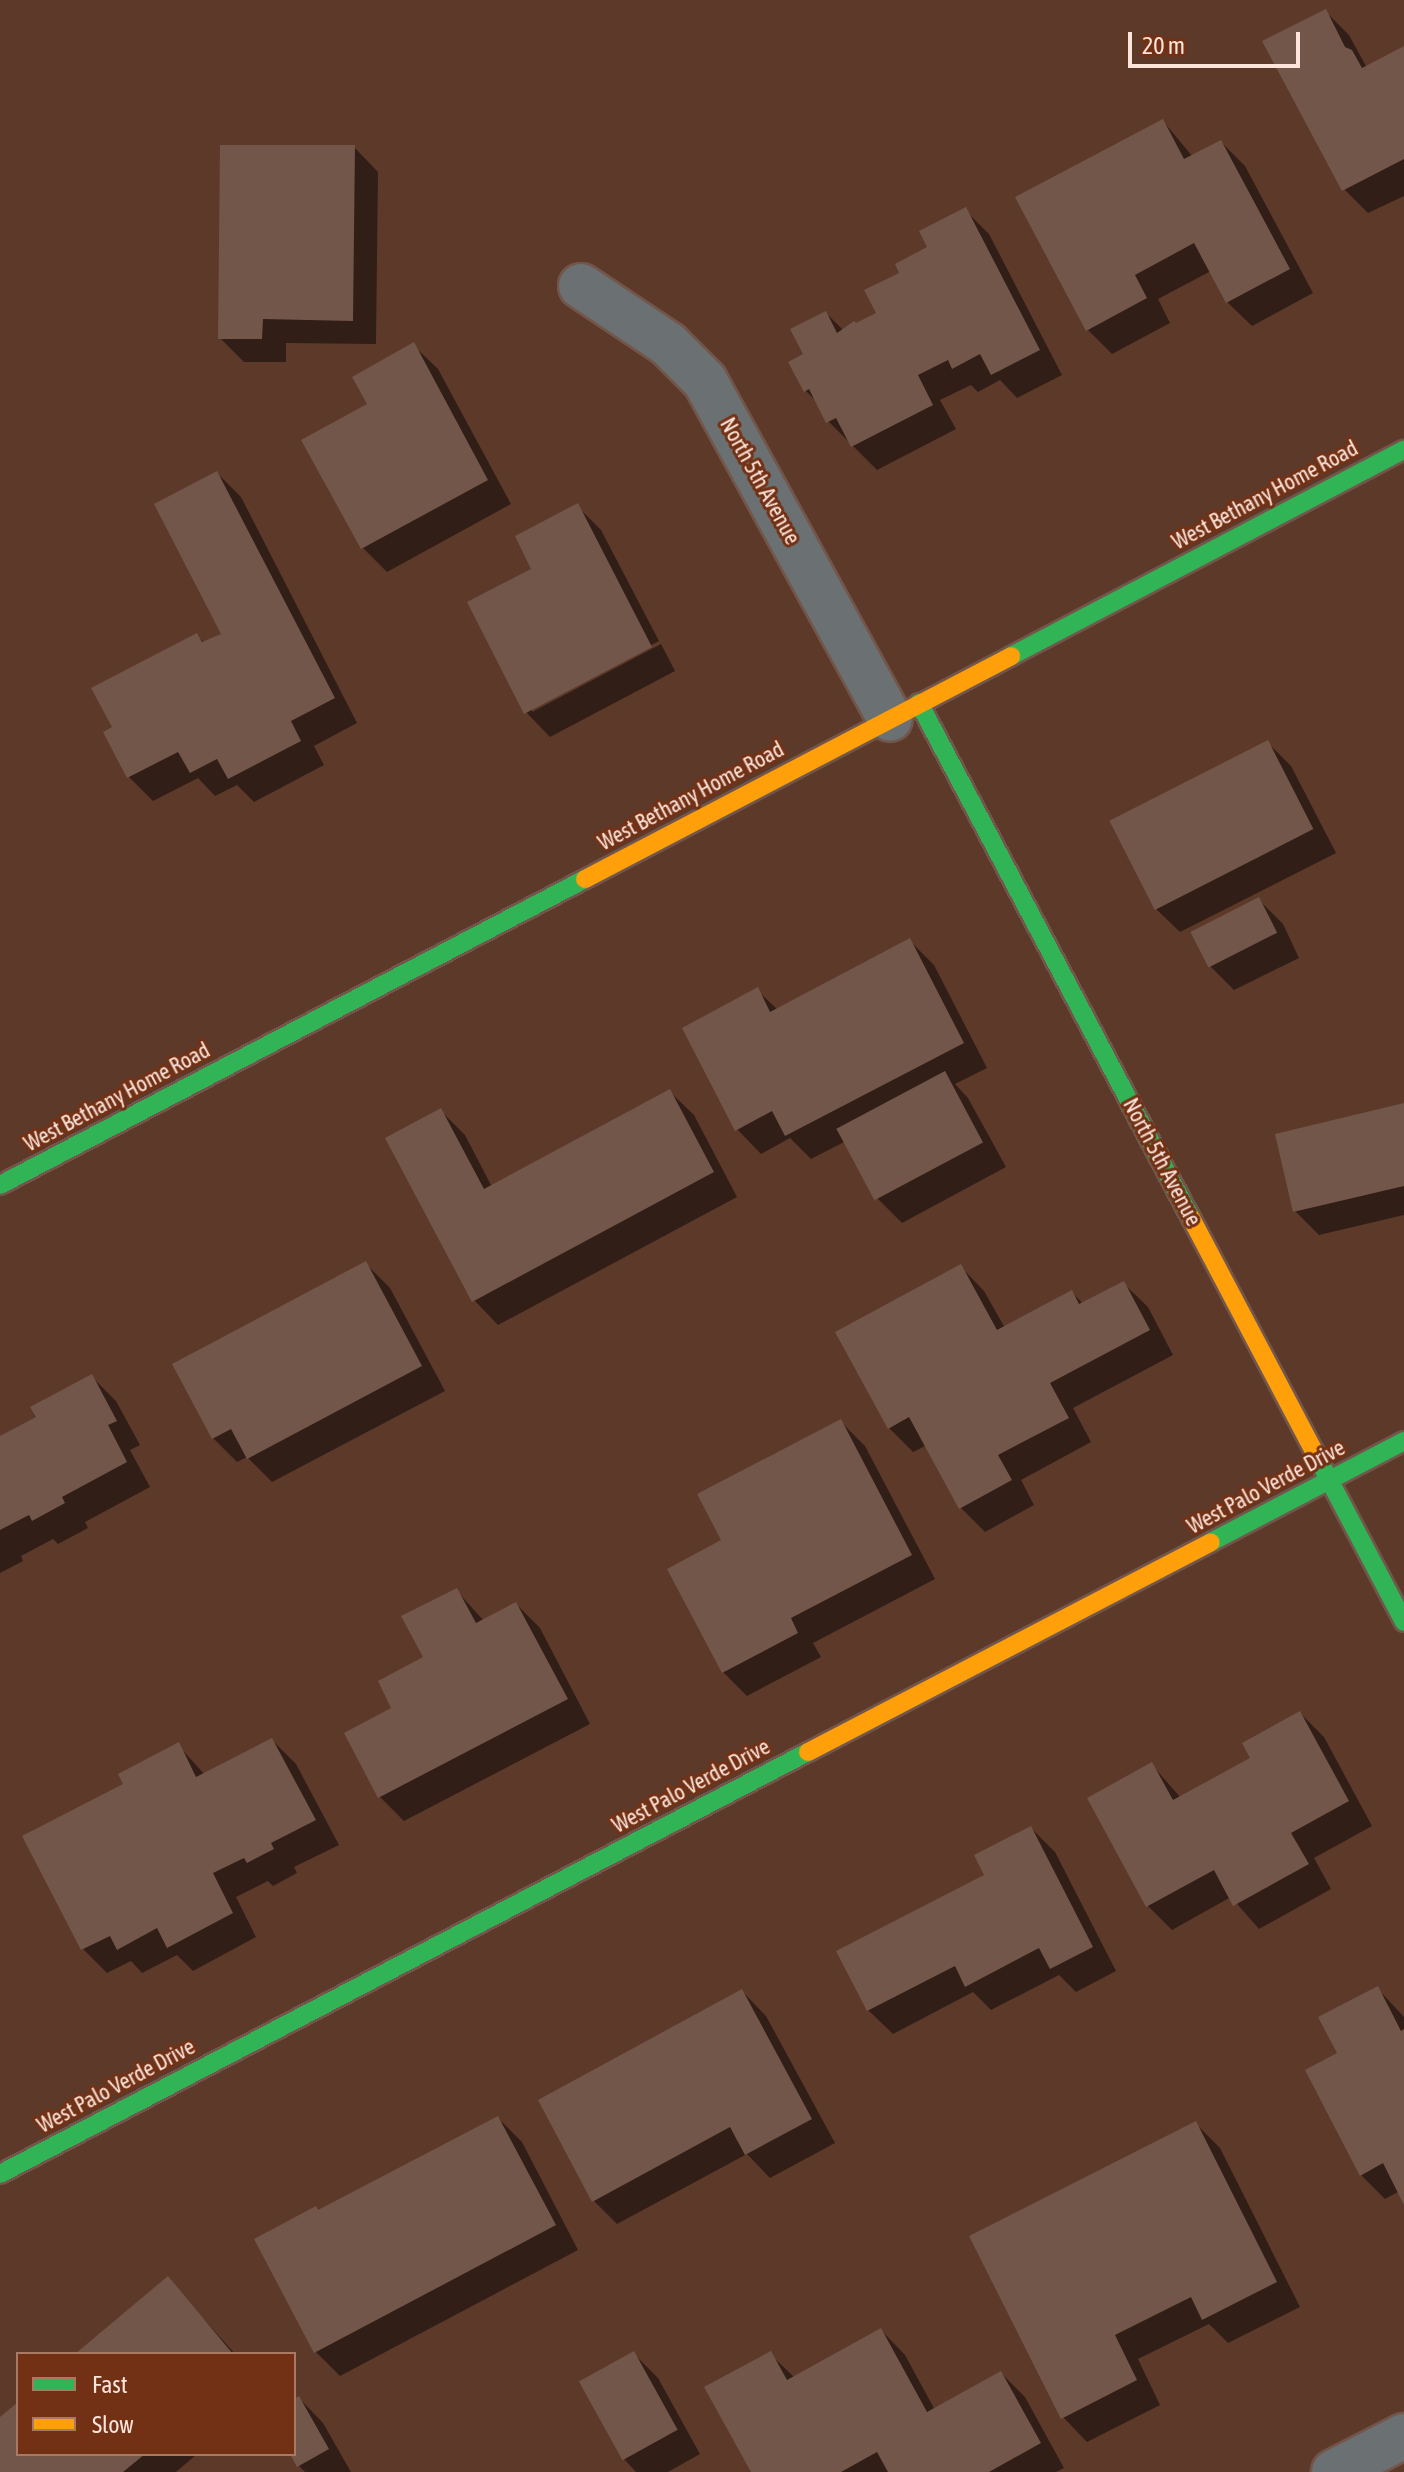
<!DOCTYPE html>
<style>
body{margin:0}
#map{position:relative;width:1404px;height:2472px;overflow:hidden;background:#5d392a;font-family:"Asap Condensed",sans-serif}
div>[style]{position:absolute}
.shadow>*{inset:0;background:#0007}
.building>*{inset:0;background:#73564a;transform-origin:0 0}
.roads{filter:drop-shadow(2px 0 #72564b) drop-shadow(-2px 0 #72564b) drop-shadow(0 2px #72564b) drop-shadow(0 -2px #72564b)}
.street>*{height:44px;margin:-22px;padding:0 22px;transform-origin:22px;border-radius:22px;background:#6b7172}
.fast>*{height:18px;margin:-9px;padding:0 9px;transform-origin:9px;border-radius:9px;background:#30b455}
.slow>*{height:18px;margin:-9px;padding:0 9px;transform-origin:9px;border-radius:9px;background:#ff9f0a}
span{translate:-50% -50%;white-space:nowrap;text-align:center;line-height:1.15;-webkit-text-stroke:6px #723115;paint-order:stroke}
.street-label{font-size:22px;color:#fde4db}
.legend{position:absolute;left:16px;top:2352px;width:280px;height:104px;box-sizing:border-box;background:#723115;border:2px solid #aa7964;margin:0;padding:10px 14px;list-style:none;font-size:24px;color:#fde4db}
.legend li{display:flex;align-items:center;gap:16px;height:40px}
.legend b{width:40px;border:2px solid #aa7964}
.scale{position:absolute;left:1128px;top:32px;width:172px;height:36px;box-sizing:border-box;border:4px solid #fde4db;border-top:0;padding-left:10px;font-size:24px;line-height:28px;white-space:nowrap;color:#fde4db;-webkit-text-stroke:6px #723115;paint-order:stroke}
</style>
<div id="map">
<div class="shadow">
<i style="clip-path:polygon(1325px 11px,1349px 35px,1367px 68px,1404px 49px,1404px 196px,1368px 213px,1344px 189px)"></i>
<i style="clip-path:polygon(1163px 121px,1193px 157px,1221px 142px,1245px 166px,1313px 293px,1252px 326px,1227px 302px,1211px 271px,1158px 299px,1170px 323px,1112px 354px,1088px 330px)"></i>
<i style="clip-path:polygon(354px 147px,378px 172px,376px 344px,286px 343px,286px 362px,244px 362px,220px 338px)"></i>
<i style="clip-path:polygon(965px 210px,989px 234px,1062px 375px,1017px 398px,1000px 380px,978px 392px,971px 385px,940px 400px,956px 429px,877px 470px,828px 421px,819px 404px,805px 390px,805px 355px,826px 313px,844px 331px,879px 314px,901px 274px)"></i>
<i style="clip-path:polygon(413px 345px,438px 369px,511px 504px,387px 572px,363px 548px,304px 441px,370px 405px)"></i>
<i style="clip-path:polygon(217px 473px,241px 497px,357px 723px,314px 746px,324px 765px,254px 802px,237px 785px,215px 796px,198px 778px,153px 801px,129px 777px,115px 728px,197px 636px,205px 643px,224px 634px)"></i>
<i style="clip-path:polygon(577px 506px,601px 530px,659px 641px,532px 707px,532px 712px,661px 644px,675px 671px,550px 737px,526px 712px,534px 570px)"></i>
<i style="clip-path:polygon(1267px 742px,1291px 766px,1336px 853px,1180px 932px,1155px 908px)"></i>
<i style="clip-path:polygon(1259px 900px,1283px 924px,1299px 958px,1234px 990px,1210px 966px)"></i>
<i style="clip-path:polygon(910px 941px,934px 965px,987px 1068px,955px 1084px,968px 1098px,1006px 1167px,902px 1223px,878px 1199px,846px 1141px,811px 1159px,790px 1138px,761px 1154px,737px 1129px,757px 990px,778px 1010px)"></i>
<i style="clip-path:polygon(669px 1091px,694px 1115px,737px 1197px,498px 1325px,474px 1300px,441px 1111px,465px 1135px,492px 1187px)"></i>
<i style="clip-path:polygon(1404px 1105px,1404px 1215px,1319px 1235px,1295px 1211px)"></i>
<i style="clip-path:polygon(366px 1264px,390px 1288px,445px 1391px,272px 1482px,247px 1457px,237px 1462px,213px 1438px)"></i>
<i style="clip-path:polygon(960px 1266px,984px 1291px,1005px 1328px,1072px 1292px,1083px 1304px,1123px 1283px,1148px 1307px,1173px 1355px,1073px 1408px,1091px 1442px,1021px 1480px,1034px 1505px,985px 1532px,961px 1508px,927px 1445px,913px 1452px,889px 1428px)"></i>
<i style="clip-path:polygon(92px 1377px,116px 1401px,140px 1445px,130px 1450px,150px 1487px,85px 1522px,88px 1528px,58px 1544px,53px 1539px,21px 1556px,23px 1561px,0 1573px,0 1439px,39px 1418px)"></i>
<i style="clip-path:polygon(841px 1422px,865px 1446px,935px 1579px,813px 1643px,821px 1657px,747px 1696px,723px 1672px,724px 1541px)"></i>
<i style="clip-path:polygon(456px 1590px,484px 1621px,516px 1604px,540px 1628px,590px 1724px,404px 1821px,380px 1797px,394px 1709px,426px 1657px)"></i>
<i style="clip-path:polygon(1300px 1713px,1324px 1737px,1372px 1826px,1314px 1858px,1331px 1889px,1259px 1929px,1231px 1897px,1172px 1930px,1148px 1906px,1152px 1765px,1181px 1798px,1253px 1758px)"></i>
<i style="clip-path:polygon(272px 1740px,296px 1764px,339px 1845px,294px 1867px,297px 1873px,273px 1886px,268px 1881px,236px 1897px,256px 1937px,193px 1971px,177px 1955px,142px 1973px,131px 1961px,107px 1973px,83px 1949px,25px 1837px,126px 1784px,178px 1745px,205px 1775px)"></i>
<i style="clip-path:polygon(1031px 1828px,1055px 1852px,1116px 1971px,1076px 1992px,1059px 1975px,991px 2010px,973px 1992px,893px 2034px,868px 2010px)"></i>
<i style="clip-path:polygon(1378px 1989px,1404px 2017px,1404px 2200px,1398px 2192px,1385px 2199px,1361px 2175px,1340px 2054px)"></i>
<i style="clip-path:polygon(742px 1991px,766px 2016px,835px 2143px,770px 2178px,747px 2154px,617px 2224px,593px 2200px)"></i>
<i style="clip-path:polygon(498px 2118px,522px 2142px,578px 2250px,340px 2376px,315px 2351px,319px 2212px)"></i>
<i style="clip-path:polygon(1196px 2124px,1220px 2148px,1300px 2307px,1228px 2343px,1209px 2324px,1138px 2359px,1160px 2405px,1087px 2442px,1063px 2417px)"></i>
<i style="clip-path:polygon(168px 2279px,235px 2354px,78px 2354px)"></i>
<i style="clip-path:polygon(881px 2330px,905px 2355px,935px 2410px,1001px 2373px,1025px 2397px,1064px 2468px,1056px 2472px,753px 2472px,770px 2354px,795px 2378px)"></i>
<i style="clip-path:polygon(634px 2354px,658px 2378px,700px 2454px,668px 2472px,636px 2472px,624px 2459px)"></i>
<i style="clip-path:polygon(299px 2398px,323px 2423px,351px 2472px,305px 2472px,299px 2466px,292px 2454px,294px 2401px)"></i>
<i style="clip-path:polygon(18px 2405px,18px 2454px,197px 2454px,176px 2472px,0 2472px,0 2420px)"></i>
</div>
<div class="building">
<i style="clip-path:polygon(1326px 9px,1345px 47px,1352px 50px,1362px 68px,1404px 46px,1404px 159px,1342px 191px,1262px 41px)"></i>
<i style="clip-path:polygon(1163px 119px,1184px 159px,1221px 140px,1290px 269px,1226px 303px,1194px 243px,1135px 275px,1147px 298px,1086px 331px,1015px 197px)"></i>
<i style="clip-path:polygon(220px 145px,355px 145px,353px 321px,263px 319px,262px 339px,218px 339px)"></i>
<i style="clip-path:polygon(966px 207px,1040px 350px,991px 375px,980px 354px,952px 369px,948px 360px,918px 375px,933px 405px,851px 447px,836px 418px,826px 423px,809px 389px,804px 392px,788px 362px,803px 354px,790px 329px,826px 311px,837px 333px,854px 321px,856px 323px,876px 313px,864px 290px,899px 273px,895px 264px,927px 247px,919px 231px)"></i>
<i style="clip-path:polygon(414px 342px,488px 480px,361px 549px,301px 440px,367px 404px,352px 377px)"></i>
<i style="clip-path:polygon(217px 471px,335px 698px,291px 721px,301px 741px,228px 779px,217px 759px,190px 773px,178px 752px,127px 778px,103px 732px,112px 727px,91px 688px,197px 633px,202px 642px,221px 634px,154px 504px)"></i>
<i style="clip-path:polygon(578px 503px,652px 647px,524px 714px,467px 602px,531px 569px,515px 536px)"></i>
<i style="left:1268px;top:740px;width:100px;height:178px;rotate:63deg"></i>
<i style="left:1259px;top:897px;width:40px;height:77px;rotate:63deg"></i>
<i style="clip-path:polygon(910px 938px,964px 1043px,785px 1136px,772px 1111px,735px 1131px,682px 1028px,758px 987px,770px 1012px)"></i>
<i style="left:945px;top:1071px;width:81px;height:123px;rotate:62deg"></i>
<i style="clip-path:polygon(670px 1089px,714px 1172px,472px 1302px,385px 1138px,441px 1108px,484px 1189px)"></i>
<i style="clip-path:polygon(1404px 1103px,1404px 1186px,1293px 1212px,1275px 1134px)"></i>
<i style="clip-path:polygon(366px 1261px,422px 1366px,247px 1459px,231px 1429px,212px 1439px,172px 1364px)"></i>
<i style="clip-path:polygon(961px 1264px,997px 1330px,1072px 1290px,1079px 1304px,1124px 1281px,1150px 1330px,1050px 1383px,1069px 1418px,998px 1455px,1012px 1480px,959px 1509px,909px 1417px,888px 1429px,835px 1332px)"></i>
<i style="clip-path:polygon(92px 1374px,117px 1421px,108px 1425px,127px 1462px,62px 1497px,65px 1503px,32px 1521px,29px 1515px,0 1530px,0 1436px,36px 1417px,30px 1407px)"></i>
<i style="clip-path:polygon(841px 1419px,912px 1555px,791px 1618px,798px 1633px,722px 1673px,667px 1569px,721px 1540px,697px 1494px)"></i>
<i style="clip-path:polygon(457px 1588px,476px 1623px,516px 1602px,568px 1699px,378px 1798px,344px 1733px,391px 1708px,378px 1681px,423px 1657px,401px 1616px)"></i>
<i style="clip-path:polygon(1300px 1711px,1349px 1801px,1291px 1833px,1309px 1864px,1233px 1906px,1214px 1870px,1146px 1907px,1087px 1798px,1152px 1762px,1173px 1800px,1250px 1758px,1242px 1743px)"></i>
<i style="clip-path:polygon(272px 1738px,316px 1820px,271px 1843px,274px 1849px,247px 1863px,244px 1858px,213px 1873px,233px 1913px,167px 1948px,157px 1928px,117px 1950px,110px 1936px,81px 1950px,22px 1836px,123px 1784px,118px 1774px,179px 1742px,196px 1777px)"></i>
<i style="clip-path:polygon(1031px 1826px,1093px 1947px,1050px 1969px,1039px 1948px,965px 1987px,955px 1966px,867px 2011px,836px 1951px,984px 1875px,974px 1855px)"></i>
<i style="clip-path:polygon(1378px 1986px,1401px 2031px,1404px 2029px,1404px 2205px,1383px 2163px,1360px 2176px,1305px 2070px,1337px 2053px,1318px 2017px)"></i>
<i style="clip-path:polygon(742px 1989px,812px 2119px,745px 2155px,730px 2127px,592px 2202px,538px 2100px)"></i>
<i style="clip-path:polygon(498px 2116px,556px 2225px,314px 2353px,254px 2239px,316px 2206px,318px 2210px)"></i>
<i style="clip-path:polygon(1196px 2121px,1277px 2282px,1202px 2320px,1191px 2297px,1115px 2335px,1137px 2380px,1061px 2419px,969px 2236px)"></i>
<i style="clip-path:polygon(168px 2276px,233px 2354px,75px 2354px)"></i>
<i style="clip-path:polygon(881px 2328px,927px 2412px,1001px 2371px,1041px 2443px,989px 2472px,888px 2472px,877px 2452px,841px 2472px,751px 2472px,704px 2387px,771px 2351px,787px 2380px)"></i>
<i style="left:634px;top:2351px;width:90px;height:63px;rotate:61deg"></i>
<i style="clip-path:polygon(299px 2396px,329px 2449px,297px 2467px,290px 2454px,294px 2454px,294px 2399px)"></i>
<i style="clip-path:polygon(18px 2402px,18px 2454px,145px 2454px,123px 2472px,0 2472px,0 2417px)"></i>
</div>
<div class="roads">
<div class="street">
<i style="left:581px;top:286px;width:105px;rotate:33.7deg"></i>
<i style="left:668px;top:344px;width:52px;rotate:45deg"></i>
<i style="left:705px;top:381px;width:385px;rotate:61.3deg"></i>
<i style="left:1334px;top:2472px;width:79px;rotate:-27.2deg"></i>
</div>
<div class="fast">
<i style="left:1011px;top:656px;width:444px;rotate:-27.7deg"></i>
<i style="left:919px;top:703px;width:582px;rotate:62.16deg"></i>
<i style="left:0;top:1185px;width:660px;rotate:-27.61deg"></i>
<i style="left:1315px;top:1453px;width:191px;rotate:62.2deg"></i>
<i style="left:1211px;top:1542px;width:218px;rotate:-27.6deg"></i>
<i style="left:0;top:2174px;width:912px;rotate:-27.58deg"></i>
</div>
<div class="slow">
<i style="left:585px;top:879px;width:481px;rotate:-27.6deg"></i>
<i style="left:1191px;top:1218px;width:266px;rotate:62.2deg"></i>
<i style="left:808px;top:1752px;width:454px;rotate:-27.5deg"></i>
</div>
</div>
<div class="street-label">
<span style="left:760px;top:481px;rotate:61deg">North 5th Avenue</span>
<span style="left:1265px;top:495px;rotate:-28deg">West Bethany Home Road</span>
<span style="left:691px;top:796px;rotate:-28deg">West Bethany Home Road</span>
<span style="left:117px;top:1097px;rotate:-28deg">West Bethany Home Road</span>
<span style="left:1162px;top:1162px;rotate:62deg">North 5th Avenue</span>
<span style="left:1266px;top:1487px;rotate:-28deg">West Palo Verde Drive</span>
<span style="left:691px;top:1786px;rotate:-28deg">West Palo Verde Drive</span>
<span style="left:116px;top:2086px;rotate:-28deg">West Palo Verde Drive</span>
</div>
<ul class="legend">
<li><b style="height:10px;background:#30b455"></b>Fast</li>
<li><b style="height:10px;background:#ff9f0a"></b>Slow</li>
</ul>
<div class="scale">20 m</div>
</div>
